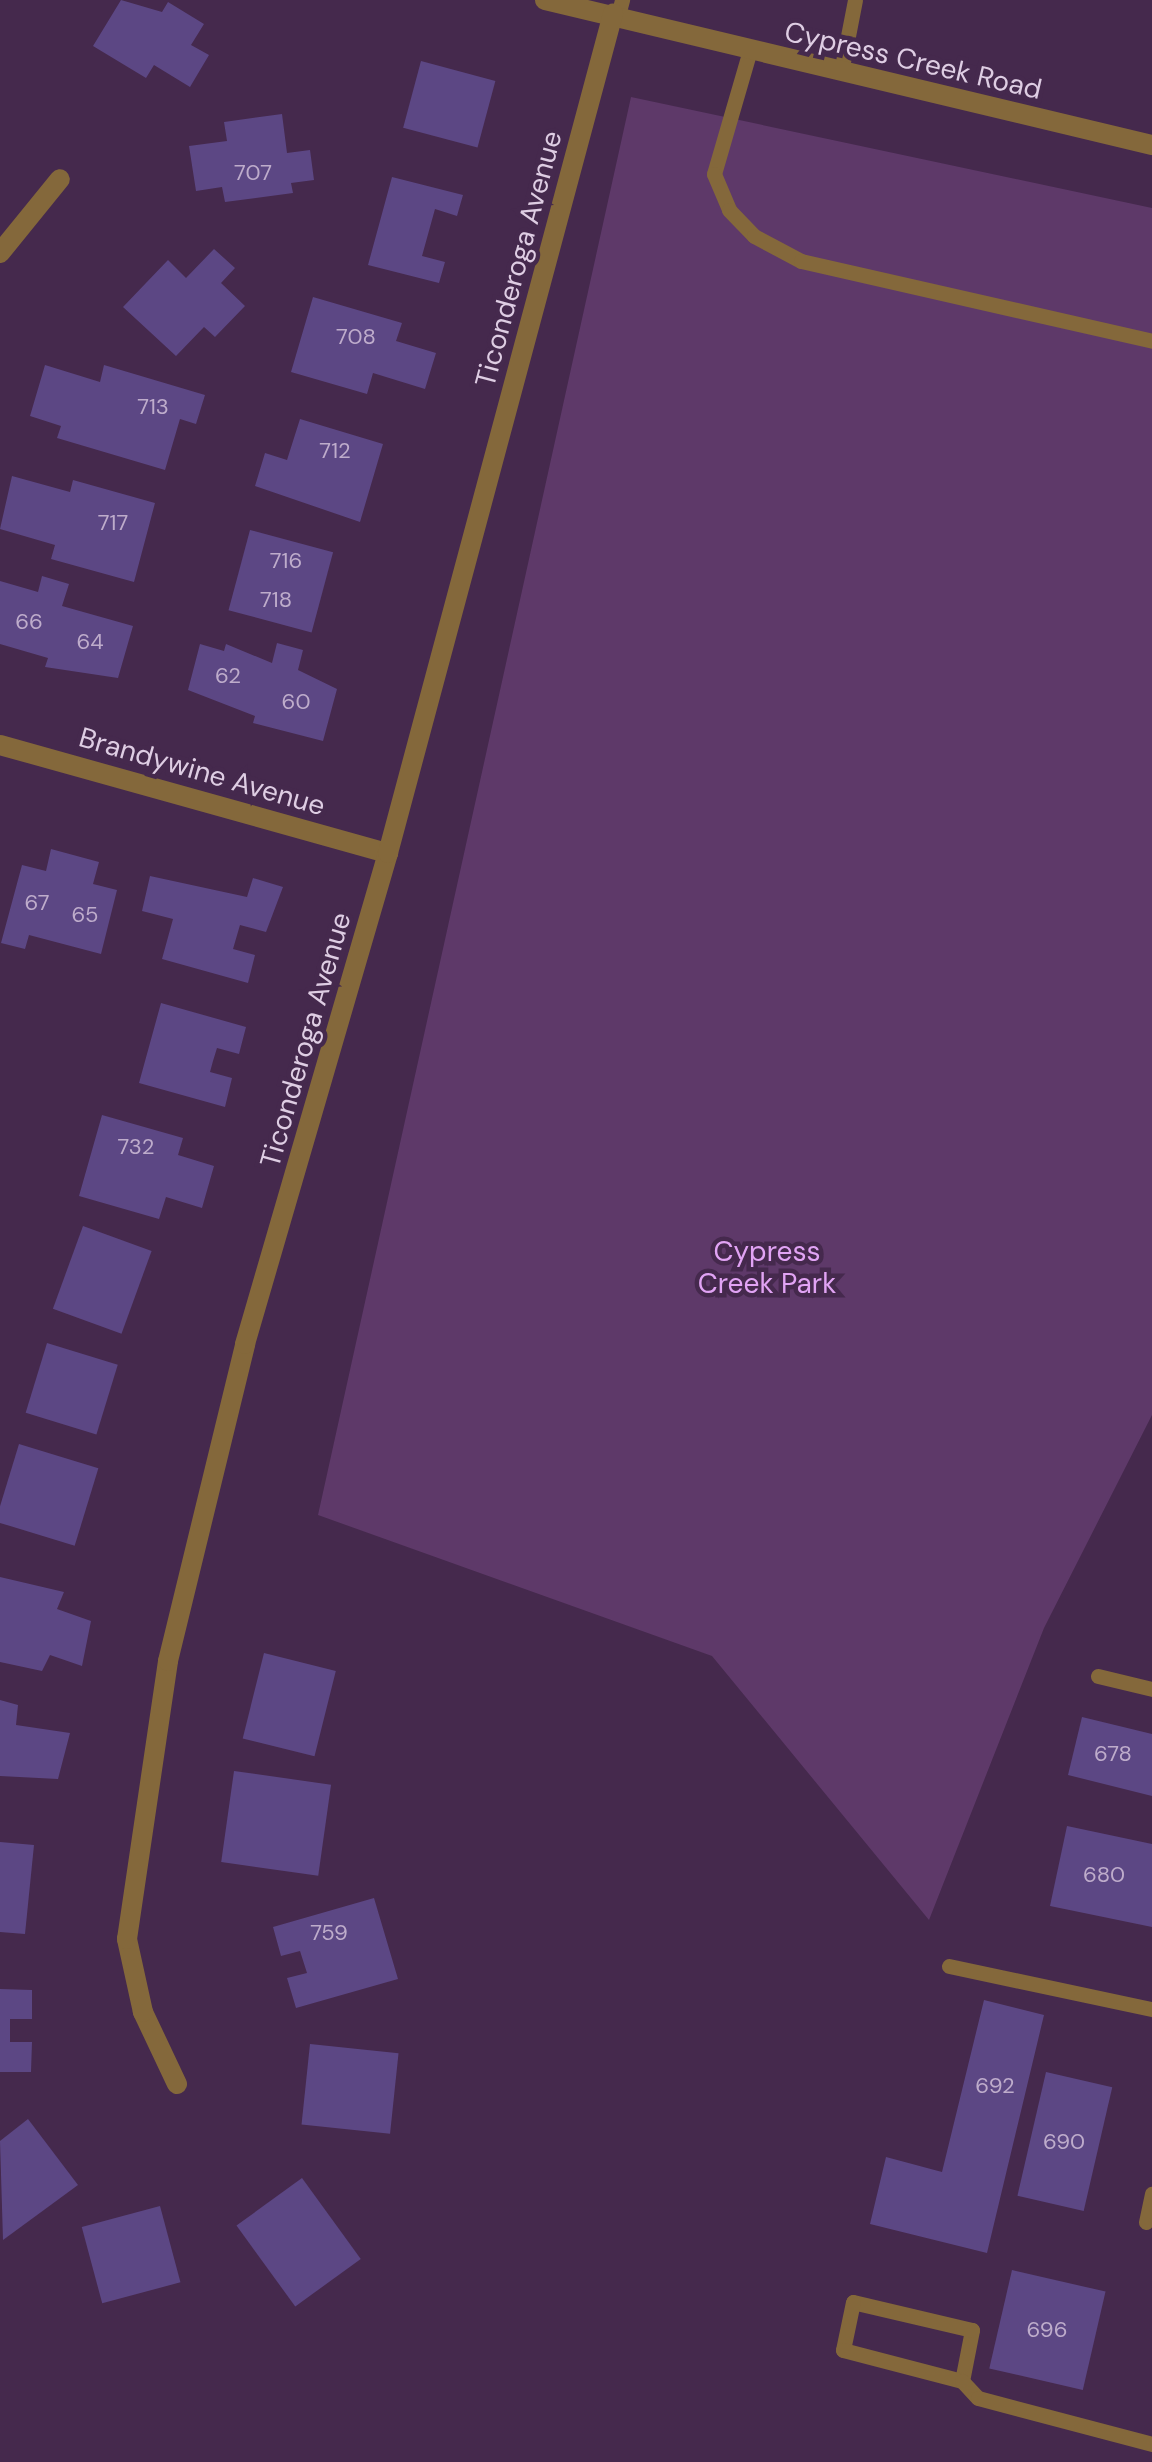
<!DOCTYPE html>
<style>
body{margin:0}
#map{position:relative;width:1152px;height:2462px;overflow:hidden;background:#45294d;font-family:"DM Sans",sans-serif}
div>[style]{position:absolute}
.green>*{inset:0;background:#5e3969}
.building>*{inset:0;background:#5c4784;transform-origin:0 0}
.service>*{height:15px;margin:-7.5px;padding:0 7.5px;transform-origin:7.5px;border-radius:7.5px;background:#84683b}
.minor>*{height:20px;margin:-10px;padding:0 10px;transform-origin:10px;border-radius:10px;background:#84683b}
span{translate:-50% -50%;white-space:nowrap;text-align:center;line-height:1.15;-webkit-text-stroke:9px #45294d;paint-order:stroke}
.number-label{font-size:22px;color:#beaccb}
.number-label span{-webkit-text-stroke-width:0}
.street-label{font-size:28px;color:#decde3}
.park-label{font-size:28px;color:#e1a3f4}
</style>
<div id="map">
<div class="green">
<i style="clip-path:polygon(631px 97px,1152px 208px,1152px 1415px,1044px 1628px,929px 1920px,712px 1656px,318px 1515px)"></i>
</div>
<div class="building">
<i style="clip-path:polygon(121px 0,162px 12px,168px 2px,204px 24px,191px 45px,209px 55px,190px 87px,154px 65px,146px 78px,93px 46px)"></i>
<i style="left:421px;top:61px;width:77px;height:69px;rotate:15deg"></i>
<i style="clip-path:polygon(282px 114px,287px 153px,310px 150px,314px 180px,291px 183px,293px 193px,225px 202px,222px 187px,196px 191px,189px 146px,227px 141px,224px 122px)"></i>
<i style="clip-path:polygon(392px 177px,463px 195px,457px 216px,435px 209px,422px 256px,445px 262px,439px 283px,368px 265px)"></i>
<i style="clip-path:polygon(214px 249px,235px 268px,221px 283px,245px 306px,215px 337px,204px 327px,176px 356px,123px 307px,168px 260px,186px 278px)"></i>
<i style="clip-path:polygon(313px 297px,402px 323px,396px 341px,436px 353px,425px 389px,373px 373px,367px 394px,291px 372px)"></i>
<i style="clip-path:polygon(45px 365px,100px 382px,104px 365px,205px 395px,196px 424px,180px 419px,165px 470px,57px 438px,61px 426px,30px 416px)"></i>
<i style="clip-path:polygon(300px 419px,383px 444px,360px 522px,255px 486px,265px 453px,287px 460px)"></i>
<i style="clip-path:polygon(12px 476px,70px 492px,73px 480px,155px 503px,134px 582px,51px 559px,55px 545px,0 529px)"></i>
<i style="left:250px;top:530px;width:86px;height:83px;rotate:15deg"></i>
<i style="clip-path:polygon(42px 576px,69px 584px,62px 606px,133px 626px,118px 678px,45px 667px,48px 658px,0 644px,0 581px,38px 592px)"></i>
<i style="clip-path:polygon(277px 643px,303px 650px,298px 670px,337px 689px,323px 741px,253px 723px,255px 716px,188px 690px,200px 644px,224px 651px,226px 644px,272px 663px)"></i>
<i style="clip-path:polygon(51px 849px,99px 862px,93px 884px,117px 890px,101px 954px,29px 935px,25px 949px,1px 943px,22px 865px,46px 871px)"></i>
<i style="clip-path:polygon(150px 876px,247px 897px,253px 878px,283px 887px,266px 932px,240px 925px,233px 949px,255px 955px,248px 983px,162px 959px,173px 919px,142px 911px)"></i>
<i style="clip-path:polygon(161px 1003px,246px 1027px,239px 1054px,217px 1048px,213px 1061px,210px 1072px,232px 1078px,225px 1107px,139px 1083px)"></i>
<i style="clip-path:polygon(102px 1115px,183px 1138px,178px 1155px,214px 1166px,202px 1208px,166px 1197px,159px 1219px,79px 1196px)"></i>
<i style="left:83px;top:1226px;width:73px;height:88px;rotate:20deg"></i>
<i style="left:47px;top:1343px;width:74px;height:73px;rotate:17deg"></i>
<i style="left:19px;top:1444px;width:83px;height:81px;rotate:17deg"></i>
<i style="clip-path:polygon(0 1577px,64px 1592px,57px 1609px,91px 1621px,82px 1666px,50px 1655px,42px 1671px,0 1662px)"></i>
<i style="left:264px;top:1653px;width:74px;height:88px;rotate:14deg"></i>
<i style="clip-path:polygon(0 1700px,18px 1705px,16px 1725px,70px 1733px,58px 1779px,0 1776px)"></i>
<i style="clip-path:polygon(1082px 1717px,1152px 1734px,1152px 1796px,1068px 1775px)"></i>
<i style="left:234px;top:1771px;width:98px;height:92px;rotate:8deg"></i>
<i style="clip-path:polygon(1067px 1826px,1152px 1844px,1152px 1927px,1050px 1906px)"></i>
<i style="clip-path:polygon(0 1842px,34px 1845px,25px 1934px,0 1932px)"></i>
<i style="clip-path:polygon(374px 1898px,398px 1979px,296px 2008px,287px 1978px,307px 1973px,300px 1951px,281px 1956px,273px 1927px)"></i>
<i style="clip-path:polygon(0 1989px,32px 1990px,32px 2019px,10px 2019px,10px 2042px,32px 2042px,31px 2072px,0 2072px)"></i>
<i style="clip-path:polygon(984px 2000px,1044px 2015px,987px 2253px,870px 2224px,886px 2157px,942px 2172px)"></i>
<i style="left:310px;top:2044px;width:89px;height:81px;rotate:6deg"></i>
<i style="left:1046px;top:2072px;width:68px;height:127px;rotate:13deg"></i>
<i style="clip-path:polygon(28px 2119px,78px 2185px,3px 2240px,0 2141px)"></i>
<i style="left:302px;top:2178px;width:100px;height:81px;rotate:54deg"></i>
<i style="left:160px;top:2206px;width:79px;height:81px;rotate:75deg"></i>
<i style="left:1012px;top:2270px;width:96px;height:101px;rotate:13deg"></i>
</div>
<div class="service">
<i style="left:618px;top:15px;width:16px;rotate:-75deg"></i>
<i style="left:750px;top:50px;width:129px;rotate:106.2deg"></i>
<i style="left:714px;top:174px;width:39px;rotate:67deg"></i>
<i style="left:729px;top:210px;width:36px;rotate:46deg"></i>
<i style="left:754px;top:236px;width:53px;rotate:28deg"></i>
<i style="left:801px;top:261px;width:360px;rotate:12.8deg"></i>
<i style="left:841px;top:72px;width:73px;rotate:-79deg"></i>
<i style="left:1098px;top:1676px;width:56px;rotate:13.5deg"></i>
<i style="left:949px;top:1966px;width:208px;rotate:12deg"></i>
<i style="left:1146px;top:2222px;width:29px;rotate:-78deg"></i>
<i style="left:962px;top:2381px;width:52px;rotate:-78.9deg"></i>
<i style="left:972px;top:2330px;width:122px;rotate:-166.8deg"></i>
<i style="left:853px;top:2302px;width:49px;rotate:101.8deg"></i>
<i style="left:843px;top:2350px;width:123px;rotate:14.6deg"></i>
<i style="left:962px;top:2381px;width:23px;rotate:47deg"></i>
<i style="left:978px;top:2398px;width:180px;rotate:14.8deg"></i>
</div>
<div class="minor">
<i style="left:545px;top:0;width:624px;rotate:13.44deg"></i>
<i style="left:0;top:253px;width:95px;rotate:-51deg"></i>
<i style="left:0;top:745px;width:403px;rotate:15.6deg"></i>
<i style="left:177px;top:2084px;width:80px;rotate:-115.3deg"></i>
<i style="left:143px;top:2012px;width:75px;rotate:-102.4deg"></i>
<i style="left:127px;top:1939px;width:281px;rotate:-81.6deg"></i>
<i style="left:168px;top:1661px;width:326px;rotate:-76.3deg"></i>
<i style="left:245px;top:1344px;width:511px;rotate:-73.76deg"></i>
<i style="left:388px;top:853px;width:869px;rotate:-74.99deg"></i>
</div>
<div class="number-label">
<span style="left:253px;top:173px">707</span>
<span style="left:356px;top:337px">708</span>
<span style="left:153px;top:407px">713</span>
<span style="left:335px;top:451px">712</span>
<span style="left:113px;top:523px">717</span>
<span style="left:286px;top:561px">716</span>
<span style="left:276px;top:600px">718</span>
<span style="left:29px;top:622px">66</span>
<span style="left:90px;top:642px">64</span>
<span style="left:228px;top:676px">62</span>
<span style="left:296px;top:702px">60</span>
<span style="left:37px;top:903px">67</span>
<span style="left:85px;top:915px">65</span>
<span style="left:136px;top:1147px">732</span>
<span style="left:1113px;top:1754px">678</span>
<span style="left:1104px;top:1875px">680</span>
<span style="left:329px;top:1933px">759</span>
<span style="left:995px;top:2086px">692</span>
<span style="left:1064px;top:2142px">690</span>
<span style="left:1047px;top:2330px">696</span>
</div>
<div class="street-label">
<span style="left:913px;top:61px;rotate:13deg">Cypress Creek Road</span>
<span style="left:519px;top:259px;rotate:-75deg">Ticonderoga Avenue</span>
<span style="left:202px;top:772px;rotate:16deg">Brandywine Avenue</span>
<span style="left:306px;top:1040px;rotate:-74deg">Ticonderoga Avenue</span>
</div>
<div class="park-label">
<span style="left:767px;top:1268px">Cypress<br>Creek Park</span>
</div>
</div>
